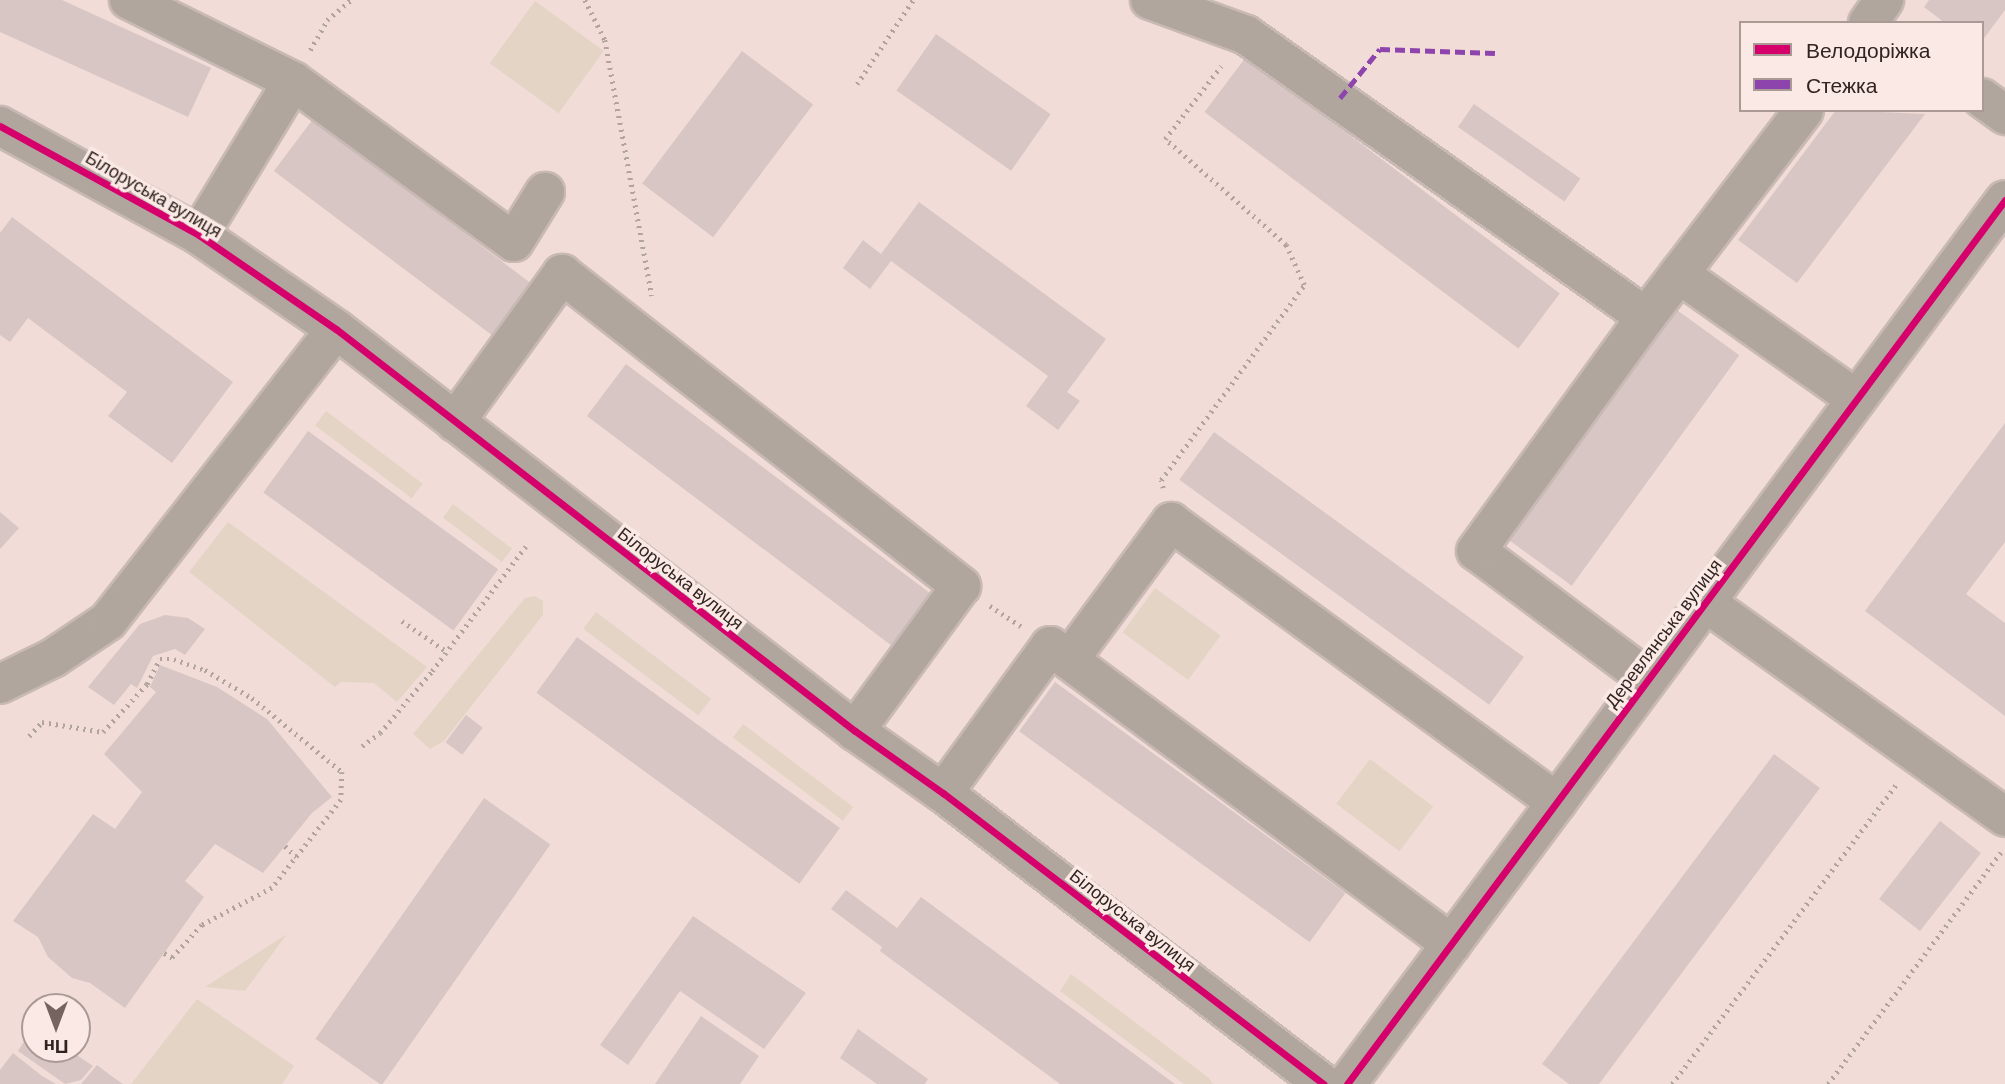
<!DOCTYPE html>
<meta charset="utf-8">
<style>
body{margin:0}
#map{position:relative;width:2005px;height:1084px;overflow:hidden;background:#f2dcd7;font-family:Barlow,sans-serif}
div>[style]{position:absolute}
.green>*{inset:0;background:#e3d4c6;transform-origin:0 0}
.building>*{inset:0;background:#d8c6c5;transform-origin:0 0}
.path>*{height:4.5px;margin-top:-2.25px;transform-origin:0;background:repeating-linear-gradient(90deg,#b0a49d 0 2px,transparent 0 7px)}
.roads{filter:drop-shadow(2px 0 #c9b9b5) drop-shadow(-2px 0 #c9b9b5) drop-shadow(0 2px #c9b9b5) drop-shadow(0 -2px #c9b9b5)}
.minor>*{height:38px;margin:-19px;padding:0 19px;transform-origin:19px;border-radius:19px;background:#b1a69e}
.quiet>*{height:5px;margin-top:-2.5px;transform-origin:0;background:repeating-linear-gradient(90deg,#8e44ad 0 10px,transparent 0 15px)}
.cycleway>*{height:7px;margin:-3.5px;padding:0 3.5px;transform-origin:3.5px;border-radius:3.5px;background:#d6006c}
span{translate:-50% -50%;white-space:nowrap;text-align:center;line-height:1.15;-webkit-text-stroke:7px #fae9e5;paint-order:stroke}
.street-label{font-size:18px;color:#31231f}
.legend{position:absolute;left:1739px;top:21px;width:245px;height:91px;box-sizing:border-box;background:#fae9e5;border:2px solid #aa9a96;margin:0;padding:9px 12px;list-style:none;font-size:21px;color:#31231f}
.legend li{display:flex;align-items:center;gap:14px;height:35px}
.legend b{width:35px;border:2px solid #aa9a96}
.north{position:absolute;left:21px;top:993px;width:70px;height:70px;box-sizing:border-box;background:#fae9e5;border:2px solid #aa9a96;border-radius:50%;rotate:180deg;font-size:19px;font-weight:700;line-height:28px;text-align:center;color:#31231f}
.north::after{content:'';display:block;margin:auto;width:24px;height:32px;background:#75645f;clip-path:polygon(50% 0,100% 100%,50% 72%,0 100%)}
</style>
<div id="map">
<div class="green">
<i style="left:535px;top:1px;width:85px;height:77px;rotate:36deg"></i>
<i style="left:326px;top:411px;width:121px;height:18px;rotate:37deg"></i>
<i style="left:453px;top:504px;width:74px;height:17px;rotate:37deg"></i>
<i style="clip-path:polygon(228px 522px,427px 667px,397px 702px,374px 683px,341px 682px,335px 687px,189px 572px)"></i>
<i style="left:1155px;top:588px;width:81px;height:55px;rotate:36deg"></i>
<i style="clip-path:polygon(535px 596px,543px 601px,543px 615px,444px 741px,430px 749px,413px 734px,525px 598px)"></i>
<i style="left:596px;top:612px;width:144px;height:21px;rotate:37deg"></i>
<i style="left:743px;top:724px;width:138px;height:17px;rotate:37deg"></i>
<i style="left:1370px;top:759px;width:79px;height:56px;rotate:37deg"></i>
<i style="clip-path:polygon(287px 934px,245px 991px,205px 987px)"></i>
<i style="clip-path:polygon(1071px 974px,1209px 1078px,1213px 1084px,1184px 1084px,1060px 991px)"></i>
<i style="clip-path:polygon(197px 999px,294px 1066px,282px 1084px,131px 1084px)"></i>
</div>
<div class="building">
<i style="clip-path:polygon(0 0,62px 0,211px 68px,188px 117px,0 32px)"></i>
<i style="clip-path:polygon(1929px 0,2005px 0,2005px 10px,1982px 41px,1982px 23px,1945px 23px,1924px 7px)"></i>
<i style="left:936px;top:34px;width:140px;height:69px;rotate:35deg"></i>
<i style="left:742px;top:51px;width:89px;height:166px;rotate:37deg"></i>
<i style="left:1246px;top:57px;width:393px;height:69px;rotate:37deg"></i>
<i style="left:1474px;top:104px;width:130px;height:28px;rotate:35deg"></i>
<i style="clip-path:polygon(1836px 110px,1925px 114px,1797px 283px,1738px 240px)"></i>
<i style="left:313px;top:119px;width:279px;height:65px;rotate:37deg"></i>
<i style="clip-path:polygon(919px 202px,1106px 339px,1067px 392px,1080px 401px,1058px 430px,1026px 406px,1048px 376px,891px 261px,870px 289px,843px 268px,863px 240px,881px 254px)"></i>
<i style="clip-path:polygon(12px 217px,233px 382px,172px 463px,108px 416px,127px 392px,28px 318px,10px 342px,0 335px,0 233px)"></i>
<i style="left:1677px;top:310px;width:77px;height:285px;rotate:36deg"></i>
<i style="left:626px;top:364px;width:383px;height:65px;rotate:37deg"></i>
<i style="clip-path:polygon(2005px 423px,2005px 542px,1966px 594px,2005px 623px,2005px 716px,1865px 611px)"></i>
<i style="left:308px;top:431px;width:235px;height:76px;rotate:36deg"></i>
<i style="left:1214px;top:432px;width:383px;height:59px;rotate:36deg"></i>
<i style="clip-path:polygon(0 512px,19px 528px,0 549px)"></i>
<i style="clip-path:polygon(165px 615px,188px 618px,205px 629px,185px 655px,175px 649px,153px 656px,137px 688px,131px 684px,114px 705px,88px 687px,140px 624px)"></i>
<i style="left:577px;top:637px;width:325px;height:69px;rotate:36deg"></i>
<i style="clip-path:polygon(160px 665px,217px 687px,267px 719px,332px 797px,312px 813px,263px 873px,215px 844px,185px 881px,204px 897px,125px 1008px,90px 983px,72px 978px,48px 957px,38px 937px,13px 921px,93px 814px,115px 829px,142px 792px,104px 754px,156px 692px,150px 687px)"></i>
<i style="left:1055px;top:682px;width:359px;height:61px;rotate:36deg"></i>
<i style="left:466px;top:715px;width:21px;height:34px;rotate:37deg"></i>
<i style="clip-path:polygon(1774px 754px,1820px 788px,1599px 1084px,1569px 1084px,1542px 1064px)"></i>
<i style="left:484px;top:798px;width:81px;height:294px;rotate:35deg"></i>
<i style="left:1940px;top:821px;width:52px;height:99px;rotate:38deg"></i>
<i style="clip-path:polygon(846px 890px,897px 928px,921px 897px,1175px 1084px,1060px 1084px,880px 951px,882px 947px,831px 909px)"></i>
<i style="clip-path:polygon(693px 916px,806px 993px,764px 1049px,680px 991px,628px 1065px,600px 1045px)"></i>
<i style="clip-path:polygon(701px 1016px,759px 1056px,740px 1084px,655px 1084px)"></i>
<i style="clip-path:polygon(35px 1024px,35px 1049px,68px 1049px,93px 1066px,81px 1080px,65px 1084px,18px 1051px)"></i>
<i style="clip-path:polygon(858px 1029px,928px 1079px,925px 1084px,877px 1084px,840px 1058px)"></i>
<i style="clip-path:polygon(13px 1053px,42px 1076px,56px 1084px,0 1084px,0 1070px)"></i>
<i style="clip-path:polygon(97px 1065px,110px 1075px,123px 1084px,81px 1084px)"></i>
</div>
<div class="path">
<i style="left:585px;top:0;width:45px;rotate:63.4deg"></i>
<i style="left:605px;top:40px;width:260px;rotate:79.6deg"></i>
<i style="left:310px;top:50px;width:34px;rotate:-60deg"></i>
<i style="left:327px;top:20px;width:31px;rotate:-40deg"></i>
<i style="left:857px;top:84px;width:101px;rotate:-56.3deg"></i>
<i style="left:1163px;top:488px;width:8px;rotate:-104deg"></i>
<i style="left:1161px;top:480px;width:242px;rotate:-53.7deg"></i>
<i style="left:1304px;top:285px;width:44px;rotate:-114.2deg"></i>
<i style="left:1286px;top:245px;width:161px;rotate:-138.8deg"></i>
<i style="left:1165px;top:139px;width:92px;rotate:-52.5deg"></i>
<i style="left:990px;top:606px;width:37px;rotate:33deg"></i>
<i style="left:402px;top:621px;width:53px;rotate:34.3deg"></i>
<i style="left:29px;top:736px;width:19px;rotate:-47deg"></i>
<i style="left:42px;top:722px;width:62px;rotate:9.3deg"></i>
<i style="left:103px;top:732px;width:65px;rotate:-47.5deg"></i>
<i style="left:147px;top:684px;width:28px;rotate:-63deg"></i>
<i style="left:160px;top:659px;width:14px"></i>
<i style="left:174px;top:659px;width:33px;rotate:20deg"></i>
<i style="left:205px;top:670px;width:55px;rotate:30.8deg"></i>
<i style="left:252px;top:698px;width:117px;rotate:39.4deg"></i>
<i style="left:342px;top:772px;width:28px;rotate:92deg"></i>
<i style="left:341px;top:800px;width:112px;rotate:128.1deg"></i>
<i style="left:272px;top:888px;width:79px;rotate:152.1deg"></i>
<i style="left:202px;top:925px;width:45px;rotate:132.3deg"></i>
<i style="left:172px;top:958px;width:10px;rotate:-151deg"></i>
<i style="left:362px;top:746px;width:22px;rotate:-36deg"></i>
<i style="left:380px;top:733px;width:81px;rotate:-50deg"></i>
<i style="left:432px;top:671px;width:156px;rotate:-53.1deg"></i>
<i style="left:285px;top:846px;width:16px;rotate:43deg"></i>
<i style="left:1672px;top:1084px;width:374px;rotate:-53.2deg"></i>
<i style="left:1828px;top:1084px;width:289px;rotate:-53.3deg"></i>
</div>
<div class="roads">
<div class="minor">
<i style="left:129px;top:0;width:183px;rotate:26.3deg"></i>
<i style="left:293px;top:81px;width:273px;rotate:36.1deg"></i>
<i style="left:514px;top:242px;width:59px;rotate:-58.2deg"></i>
<i style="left:1150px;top:0;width:102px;rotate:20deg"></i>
<i style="left:1246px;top:35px;width:489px;rotate:35.2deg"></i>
<i style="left:1868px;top:23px;width:28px;rotate:-55deg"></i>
<i style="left:1982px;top:98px;width:29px;rotate:36deg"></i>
<i style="left:0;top:126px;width:227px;rotate:28.7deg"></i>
<i style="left:199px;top:235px;width:166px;rotate:34.5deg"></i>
<i style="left:336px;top:329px;width:656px;rotate:37.76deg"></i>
<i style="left:855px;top:731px;width:108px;rotate:35.2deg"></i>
<i style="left:943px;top:793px;width:479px;rotate:37.4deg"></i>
<i style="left:199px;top:235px;width:180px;rotate:-58.6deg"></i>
<i style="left:1679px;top:274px;width:217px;rotate:35.2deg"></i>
<i style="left:455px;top:422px;width:183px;rotate:-54.1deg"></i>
<i style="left:562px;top:274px;width:507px;rotate:38.02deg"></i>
<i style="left:961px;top:586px;width:180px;rotate:126.2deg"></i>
<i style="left:1705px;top:602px;width:369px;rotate:35.6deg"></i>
<i style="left:1069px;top:660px;width:172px;rotate:-53.5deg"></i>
<i style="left:1171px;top:522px;width:477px;rotate:36deg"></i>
<i style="left:1648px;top:679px;width:214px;rotate:-143.3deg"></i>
<i style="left:1476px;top:551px;width:289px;rotate:-54deg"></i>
<i style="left:1646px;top:317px;width:260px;rotate:-52.6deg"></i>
<i style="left:0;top:684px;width:59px;rotate:-26.1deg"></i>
<i style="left:53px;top:658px;width:66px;rotate:-33.9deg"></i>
<i style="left:108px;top:621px;width:370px;rotate:-52deg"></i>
<i style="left:943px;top:793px;width:182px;rotate:-53.9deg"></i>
<i style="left:1050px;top:646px;width:500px;rotate:36.6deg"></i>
<i style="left:1347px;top:1084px;width:1102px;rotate:-53.34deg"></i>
</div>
</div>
<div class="quiet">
<i style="left:1340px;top:98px;width:63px;rotate:-50.8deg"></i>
<i style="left:1380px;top:49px;width:115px;rotate:2deg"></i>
</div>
<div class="cycleway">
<i style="left:0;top:126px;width:227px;rotate:28.7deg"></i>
<i style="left:199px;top:235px;width:166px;rotate:34.5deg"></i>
<i style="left:336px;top:329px;width:656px;rotate:37.76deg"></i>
<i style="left:855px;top:731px;width:108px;rotate:35.2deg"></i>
<i style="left:943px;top:793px;width:479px;rotate:37.4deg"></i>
<i style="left:1347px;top:1084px;width:1102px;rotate:-53.34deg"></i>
</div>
<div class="street-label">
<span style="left:154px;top:194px;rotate:30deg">Білоруська вулиця</span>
<span style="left:681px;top:578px;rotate:38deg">Білоруська вулиця</span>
<span style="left:1663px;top:633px;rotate:-53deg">Деревлянська вулиця</span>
<span style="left:1133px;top:920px;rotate:38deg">Білоруська вулиця</span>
</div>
<ul class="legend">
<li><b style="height:9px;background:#d6006c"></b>Велодоріжка</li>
<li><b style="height:9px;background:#8e44ad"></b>Стежка</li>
</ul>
<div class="north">Пн</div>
</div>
